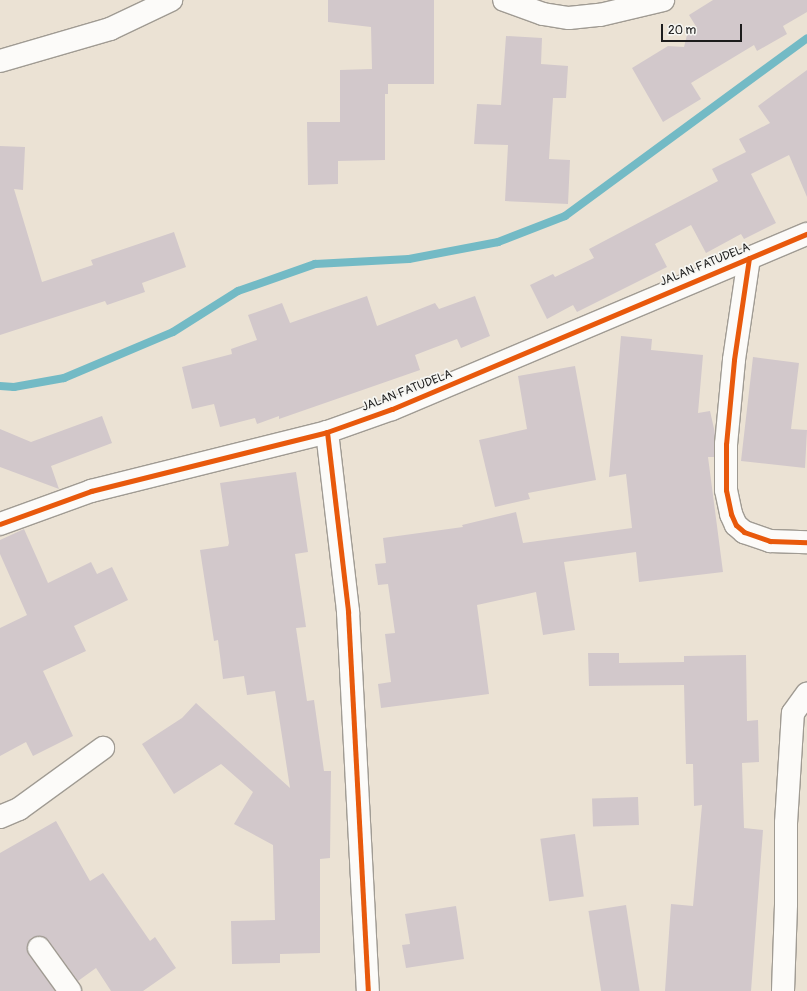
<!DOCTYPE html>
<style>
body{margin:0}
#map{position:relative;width:807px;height:991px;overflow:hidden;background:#ebe2d4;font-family:Pangolin,sans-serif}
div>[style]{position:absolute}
.stream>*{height:8px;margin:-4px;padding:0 4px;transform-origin:4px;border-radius:4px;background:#73bac5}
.building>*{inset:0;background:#d2c8cb;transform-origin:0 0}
.roads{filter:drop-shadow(1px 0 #a09b93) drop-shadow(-1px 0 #a09b93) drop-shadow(0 1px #a09b93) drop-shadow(0 -1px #a09b93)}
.minor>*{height:22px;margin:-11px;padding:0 11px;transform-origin:11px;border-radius:11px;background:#fcfbf9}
.tertiary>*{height:22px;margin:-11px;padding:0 11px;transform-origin:11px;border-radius:11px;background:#fcfbf9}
.cycleway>*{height:5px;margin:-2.5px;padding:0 2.5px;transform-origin:2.5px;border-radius:2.5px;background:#e8590c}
span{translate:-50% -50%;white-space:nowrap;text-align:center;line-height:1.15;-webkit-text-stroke:3.5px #f6f6f2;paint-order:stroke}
.street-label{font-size:12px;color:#1c1c1c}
.scale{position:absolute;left:661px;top:24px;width:81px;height:18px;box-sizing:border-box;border:2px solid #1c1c1c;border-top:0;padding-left:5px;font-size:12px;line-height:14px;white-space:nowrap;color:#1c1c1c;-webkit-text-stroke:3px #f6f6f2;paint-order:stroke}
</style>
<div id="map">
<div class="stream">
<i style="left:0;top:386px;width:14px;rotate:4deg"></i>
<i style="left:14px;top:387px;width:51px;rotate:-10.2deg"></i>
<i style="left:64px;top:378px;width:118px;rotate:-22.9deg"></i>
<i style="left:173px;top:332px;width:77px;rotate:-32.2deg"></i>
<i style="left:238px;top:291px;width:82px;rotate:-19.3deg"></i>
<i style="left:315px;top:264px;width:94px;rotate:-3deg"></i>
<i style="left:409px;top:259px;width:91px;rotate:-10.8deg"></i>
<i style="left:498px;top:242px;width:72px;rotate:-21.2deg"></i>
<i style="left:565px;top:216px;width:300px;rotate:-36.3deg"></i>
</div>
<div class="building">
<i style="clip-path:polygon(328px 0,434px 0,434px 84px,388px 84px,388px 94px,385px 94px,385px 160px,338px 161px,338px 184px,308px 185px,307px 122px,340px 122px,340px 70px,372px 69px,371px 27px,328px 22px)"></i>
<i style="clip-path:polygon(713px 0,807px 0,807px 12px,783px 26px,787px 34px,757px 51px,754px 45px,691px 83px,701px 99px,663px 122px,632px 68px,668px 46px,684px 47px,687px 35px,697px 28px,689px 15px)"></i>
<i style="clip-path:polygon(506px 36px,542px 38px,541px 64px,568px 66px,566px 98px,553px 98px,549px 159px,570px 160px,568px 204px,505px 201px,508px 145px,474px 144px,477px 104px,501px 105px)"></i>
<i style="clip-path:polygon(807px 70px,807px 197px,789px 155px,751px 174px,776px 223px,744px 239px,741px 234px,706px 253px,691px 225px,655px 244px,667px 267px,577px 312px,573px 305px,547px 319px,530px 285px,553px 274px,555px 277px,594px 258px,589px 249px,718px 181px,712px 169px,746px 152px,739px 139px,770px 123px,758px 106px)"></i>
<i style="clip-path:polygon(0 146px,25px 147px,23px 190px,14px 189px,42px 282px,93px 265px,91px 260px,174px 232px,186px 267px,142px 283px,145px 292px,107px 305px,105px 301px,0 335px)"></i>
<i style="clip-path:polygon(367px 296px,377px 326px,435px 303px,439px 309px,475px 296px,490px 336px,461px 348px,457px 339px,415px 355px,420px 370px,279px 419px,279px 416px,257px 424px,255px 418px,220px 427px,214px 404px,192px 409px,182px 367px,232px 354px,231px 349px,257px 340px,248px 315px,282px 303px,290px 323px)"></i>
<i style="clip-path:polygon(621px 336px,652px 339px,651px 350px,703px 355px,698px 413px,710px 411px,715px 433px,714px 457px,708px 457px,723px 572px,639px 582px,636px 552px,564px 562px,575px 630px,543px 635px,536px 592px,477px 605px,489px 694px,381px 708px,378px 684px,391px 682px,385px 634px,395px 633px,388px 584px,378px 585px,375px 564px,386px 563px,383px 538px,463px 527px,462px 525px,516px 512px,523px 543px,632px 528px,626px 474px,609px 477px)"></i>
<i style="clip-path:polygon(753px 357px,799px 363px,791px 429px,807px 430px,805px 468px,741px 461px)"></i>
<i style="clip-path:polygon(575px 366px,596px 480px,528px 493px,530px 499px,495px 507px,479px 440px,527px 429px,518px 376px)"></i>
<i style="clip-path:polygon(102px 416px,112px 443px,51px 466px,59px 489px,0 467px,0 429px,31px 442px)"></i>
<i style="clip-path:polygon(296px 472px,308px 552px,295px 554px,306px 627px,296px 628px,307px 701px,314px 700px,324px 771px,331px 771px,330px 858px,320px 859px,320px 953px,280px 954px,280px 963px,232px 964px,231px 921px,275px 920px,273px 845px,234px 824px,253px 792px,221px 764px,174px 794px,142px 744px,182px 718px,196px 703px,290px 788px,275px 691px,247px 695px,244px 676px,223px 679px,218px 640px,214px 641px,200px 550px,228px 546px,229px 543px,220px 483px)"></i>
<i style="clip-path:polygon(24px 529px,48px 583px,91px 562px,97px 574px,112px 567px,128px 600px,74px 626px,86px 651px,43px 671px,73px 736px,33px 756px,26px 742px,0 756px,0 628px,27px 615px,0 554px,0 540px)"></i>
<i style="clip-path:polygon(588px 653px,619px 653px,619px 663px,684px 662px,684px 656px,746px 655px,747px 721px,758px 720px,759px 762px,742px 763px,744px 828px,763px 830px,751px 991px,665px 991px,671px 904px,693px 906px,702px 805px,694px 806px,693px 764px,686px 764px,684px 685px,589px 686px)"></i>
<i style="left:638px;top:797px;width:28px;height:46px;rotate:88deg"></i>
<i style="clip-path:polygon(56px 821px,90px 881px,103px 873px,150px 941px,155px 937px,176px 968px,143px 991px,111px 991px,96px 968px,78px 981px,49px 941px,38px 936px,31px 938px,27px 950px,55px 991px,0 991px,0 853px)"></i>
<i style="left:575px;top:834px;width:63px;height:35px;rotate:82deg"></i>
<i style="left:626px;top:905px;width:87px;height:38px;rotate:81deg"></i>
<i style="clip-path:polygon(456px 906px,464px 959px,406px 968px,402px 945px,410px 944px,405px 914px)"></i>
</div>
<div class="roads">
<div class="minor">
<i style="left:504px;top:0;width:41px;rotate:19.7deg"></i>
<i style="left:543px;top:14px;width:26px;rotate:9deg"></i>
<i style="left:569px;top:18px;width:31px;rotate:-6deg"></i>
<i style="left:600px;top:15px;width:65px;rotate:-13.4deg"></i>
<i style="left:0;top:61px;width:115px;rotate:-16.2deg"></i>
<i style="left:110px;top:29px;width:68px;rotate:-25.4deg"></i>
<i style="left:749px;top:258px;width:103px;rotate:98.4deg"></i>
<i style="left:734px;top:360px;width:84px;rotate:95.4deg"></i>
<i style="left:726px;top:444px;width:46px;rotate:90deg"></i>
<i style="left:726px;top:490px;width:25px;rotate:78deg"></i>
<i style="left:731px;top:514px;width:12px;rotate:66deg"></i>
<i style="left:736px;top:525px;width:11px;rotate:41deg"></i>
<i style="left:744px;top:532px;width:28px;rotate:19deg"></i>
<i style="left:770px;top:541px;width:37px;rotate:2deg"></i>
<i style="left:327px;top:432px;width:181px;rotate:83.3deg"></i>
<i style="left:348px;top:612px;width:380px;rotate:87deg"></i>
<i style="left:0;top:817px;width:21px;rotate:-23deg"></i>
<i style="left:19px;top:809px;width:104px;rotate:-36deg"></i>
<i style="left:39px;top:948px;width:53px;rotate:54.2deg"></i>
<i style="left:783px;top:991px;width:87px;rotate:-88deg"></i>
<i style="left:786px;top:904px;width:81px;rotate:-90deg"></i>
<i style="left:786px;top:823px;width:110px;rotate:-86.4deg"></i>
<i style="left:793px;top:713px;width:24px;rotate:-54deg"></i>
</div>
<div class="tertiary">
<i style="left:0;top:524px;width:97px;rotate:-19.9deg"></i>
<i style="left:91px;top:491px;width:243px;rotate:-14deg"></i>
<i style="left:327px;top:432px;width:69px;rotate:-19.5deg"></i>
<i style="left:392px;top:409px;width:450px;rotate:-22.9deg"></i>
</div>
</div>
<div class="cycleway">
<i style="left:749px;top:258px;width:103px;rotate:98.4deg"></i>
<i style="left:734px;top:360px;width:84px;rotate:95.4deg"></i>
<i style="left:726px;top:444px;width:46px;rotate:90deg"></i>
<i style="left:726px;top:490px;width:25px;rotate:78deg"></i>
<i style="left:731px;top:514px;width:12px;rotate:66deg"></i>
<i style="left:736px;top:525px;width:11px;rotate:41deg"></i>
<i style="left:744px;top:532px;width:28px;rotate:19deg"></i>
<i style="left:770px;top:541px;width:37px;rotate:2deg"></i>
<i style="left:327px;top:432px;width:181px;rotate:83.3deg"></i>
<i style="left:348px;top:612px;width:380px;rotate:87deg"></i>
<i style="left:0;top:524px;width:97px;rotate:-19.9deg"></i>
<i style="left:91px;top:491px;width:243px;rotate:-14deg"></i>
<i style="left:327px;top:432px;width:69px;rotate:-19.5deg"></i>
<i style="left:392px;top:409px;width:450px;rotate:-22.9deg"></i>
</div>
<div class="street-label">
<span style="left:705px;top:265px;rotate:-22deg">JALAN FATUDELA</span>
<span style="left:407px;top:391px;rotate:-21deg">JALAN FATUDELA</span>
</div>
<div class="scale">20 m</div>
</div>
